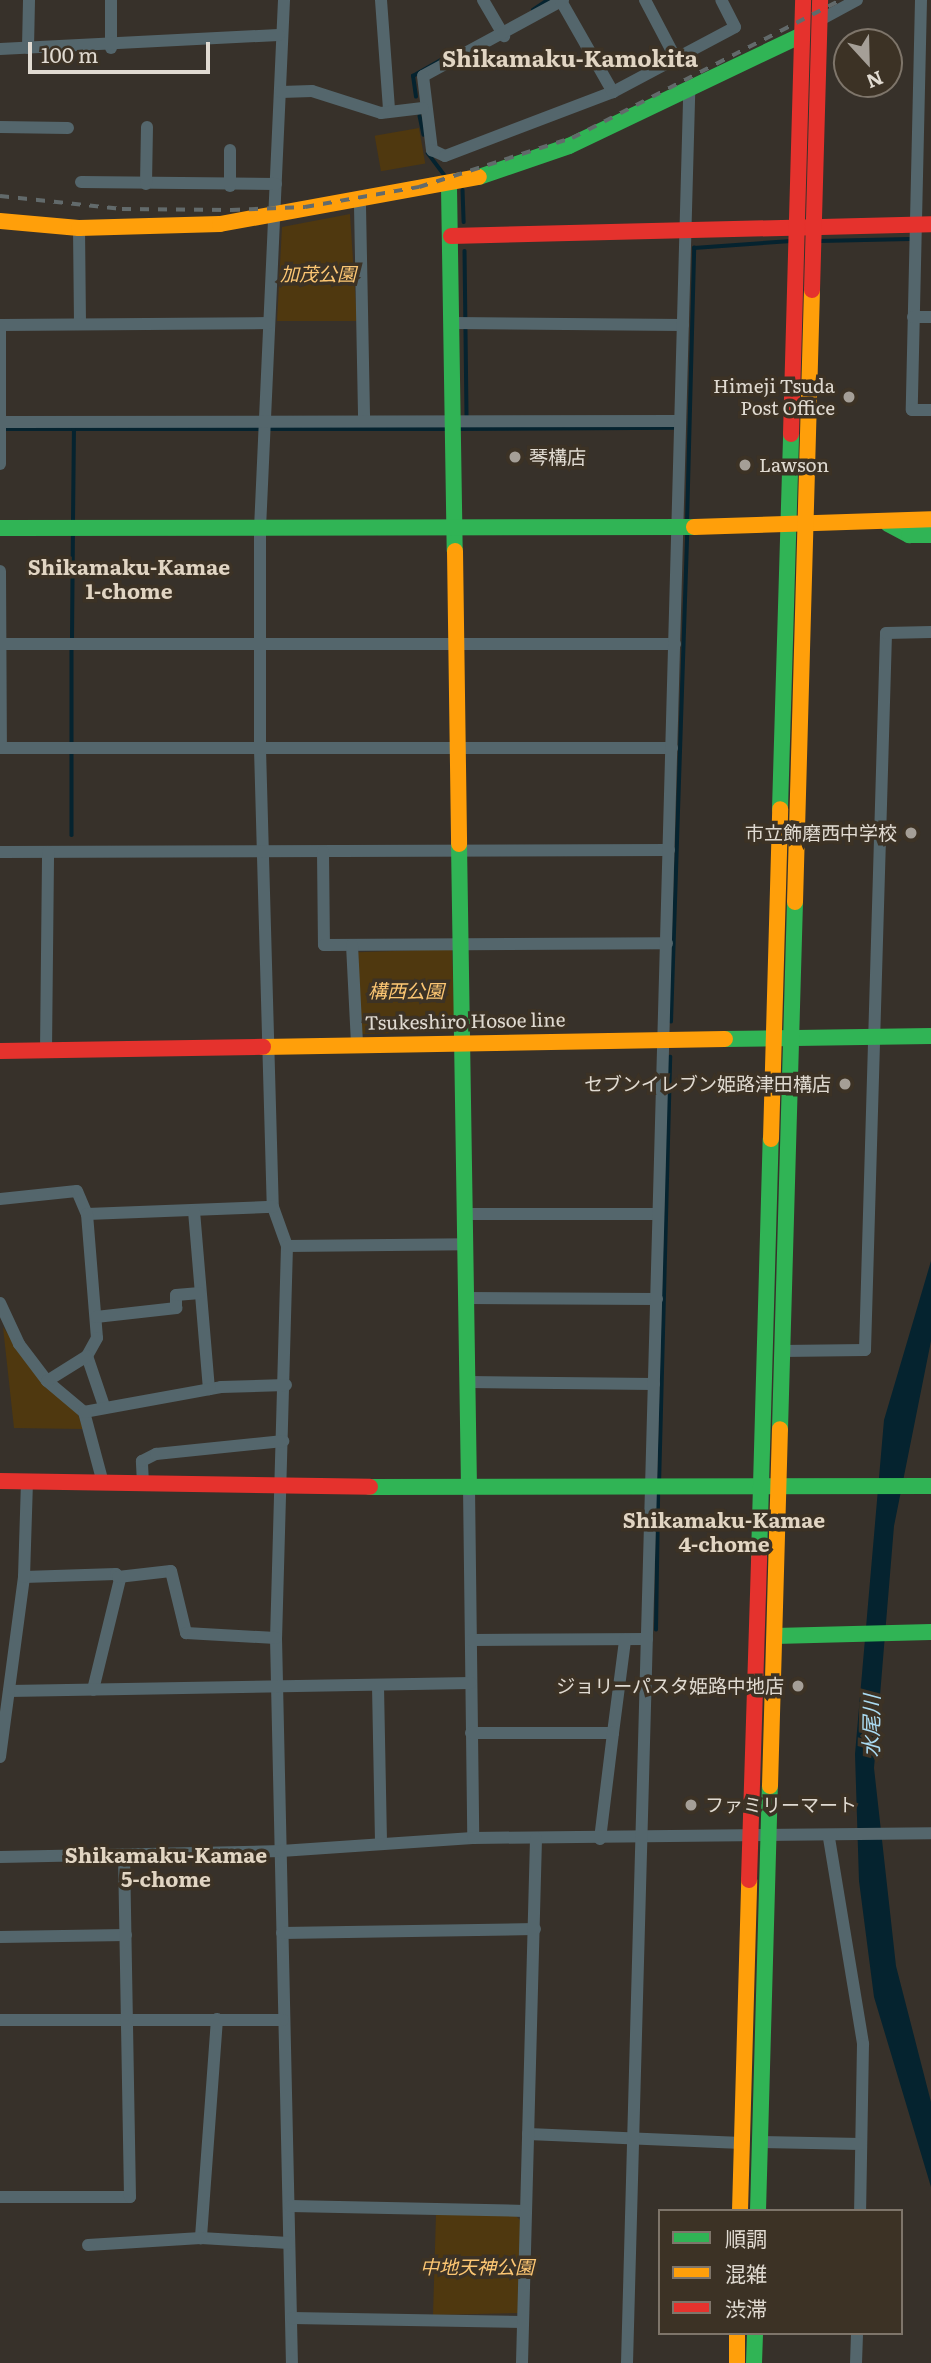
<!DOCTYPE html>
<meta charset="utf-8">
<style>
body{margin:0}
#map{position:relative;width:931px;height:2363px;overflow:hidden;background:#37312a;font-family:Literata,"Noto Sans JP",serif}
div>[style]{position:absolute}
.green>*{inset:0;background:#4f380f;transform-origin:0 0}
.water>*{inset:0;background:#05232f}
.stream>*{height:3.5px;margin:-1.75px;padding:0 1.75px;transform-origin:1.75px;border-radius:1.75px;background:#05232f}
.street>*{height:12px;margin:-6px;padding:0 6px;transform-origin:6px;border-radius:6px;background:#54666c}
.fast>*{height:16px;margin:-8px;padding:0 8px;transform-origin:8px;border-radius:8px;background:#30b455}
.slow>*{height:16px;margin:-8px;padding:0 8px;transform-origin:8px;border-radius:8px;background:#ff9f0a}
.jam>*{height:16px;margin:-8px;padding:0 8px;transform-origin:8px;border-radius:8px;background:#e5322d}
.rail>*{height:3.5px;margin-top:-1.75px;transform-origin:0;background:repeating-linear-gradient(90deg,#626a6b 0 9px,transparent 0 18px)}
.dots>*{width:19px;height:19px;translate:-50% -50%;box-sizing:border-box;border:4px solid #3c3225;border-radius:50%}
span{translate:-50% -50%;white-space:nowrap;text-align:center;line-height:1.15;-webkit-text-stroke:7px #3c3225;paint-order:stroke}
.park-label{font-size:19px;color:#fcc673;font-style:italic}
.poi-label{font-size:19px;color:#e0dad1}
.right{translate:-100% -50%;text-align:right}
.left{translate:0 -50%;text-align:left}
.street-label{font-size:19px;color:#e0dad1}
.neighbourhood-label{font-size:21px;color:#e1d5c3;font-weight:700}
.water-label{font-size:21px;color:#aadaf1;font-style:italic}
.quarter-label{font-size:23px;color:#e1d5c3;font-weight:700}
.legend{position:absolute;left:658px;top:2209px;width:245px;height:126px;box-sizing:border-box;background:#3c3225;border:2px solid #7e756a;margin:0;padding:9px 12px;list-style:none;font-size:21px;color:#e0dad1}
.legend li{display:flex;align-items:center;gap:14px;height:35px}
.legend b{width:35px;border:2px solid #7e756a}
.north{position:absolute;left:833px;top:28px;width:70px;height:70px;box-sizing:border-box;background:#3c3225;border:2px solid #7e756a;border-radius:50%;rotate:158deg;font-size:19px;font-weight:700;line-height:28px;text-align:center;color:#e0dad1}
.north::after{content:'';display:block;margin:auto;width:24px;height:32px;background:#a59f97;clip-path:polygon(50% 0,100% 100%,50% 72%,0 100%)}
.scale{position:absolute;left:28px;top:42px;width:182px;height:32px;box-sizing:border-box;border:4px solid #e0dad1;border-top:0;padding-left:9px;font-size:21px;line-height:24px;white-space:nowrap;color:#e0dad1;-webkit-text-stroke:5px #3c3225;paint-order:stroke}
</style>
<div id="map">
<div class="green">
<i style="left:419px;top:128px;width:36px;height:45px;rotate:80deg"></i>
<i style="clip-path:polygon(350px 214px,357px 321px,277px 321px,282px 227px)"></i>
<i style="left:452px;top:949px;width:82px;height:94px;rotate:88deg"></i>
<i style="clip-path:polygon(3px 1327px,45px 1387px,77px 1411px,83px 1429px,14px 1428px)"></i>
<i style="clip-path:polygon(436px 2214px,516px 2216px,521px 2221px,519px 2313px,433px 2315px)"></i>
</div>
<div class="water">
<i style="clip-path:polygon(931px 1261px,931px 1341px,894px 1526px,874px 1768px,896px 1966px,931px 2102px,931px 2187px,874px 1997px,859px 1881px,855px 1754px,884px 1420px)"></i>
</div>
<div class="stream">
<i style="left:533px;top:10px;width:18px;rotate:-34deg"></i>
<i style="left:416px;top:97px;width:21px;rotate:-98deg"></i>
<i style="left:413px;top:76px;width:56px;rotate:-29.7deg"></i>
<i style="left:420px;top:116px;width:19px;rotate:78deg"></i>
<i style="left:428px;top:153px;width:34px;rotate:53deg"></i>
<i style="left:463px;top:190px;width:32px;rotate:88deg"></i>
<i style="left:820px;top:241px;width:89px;rotate:-1.3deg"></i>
<i style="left:465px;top:251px;width:169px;rotate:89.3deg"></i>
<i style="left:2px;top:429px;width:258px"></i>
<i style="left:268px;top:429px;width:178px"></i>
<i style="left:457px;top:429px;width:220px;rotate:-0.3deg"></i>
<i style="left:73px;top:521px;width:92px;rotate:-89.4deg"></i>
<i style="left:687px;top:523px;width:275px;rotate:-88.5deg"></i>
<i style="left:694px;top:248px;width:97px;rotate:-4.1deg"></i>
<i style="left:72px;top:640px;width:108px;rotate:-89.5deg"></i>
<i style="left:72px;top:648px;width:97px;rotate:90deg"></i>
<i style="left:72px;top:753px;width:82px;rotate:90deg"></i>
<i style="left:671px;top:1022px;width:488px;rotate:-88.1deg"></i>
<i style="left:659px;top:1485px;width:428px;rotate:-88.5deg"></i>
<i style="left:656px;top:1630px;width:134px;rotate:-89.1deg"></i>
</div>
<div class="street">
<i style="left:111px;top:0;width:48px;rotate:90deg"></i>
<i style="left:284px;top:0;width:529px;rotate:92.6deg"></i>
<i style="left:260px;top:528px;width:221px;rotate:90deg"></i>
<i style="left:260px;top:749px;width:458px;rotate:88.4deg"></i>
<i style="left:273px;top:1207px;width:41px;rotate:70.3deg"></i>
<i style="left:287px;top:1246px;width:392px;rotate:91.6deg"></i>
<i style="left:276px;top:1638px;width:725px;rotate:88.74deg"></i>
<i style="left:381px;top:0;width:110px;rotate:85.8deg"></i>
<i style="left:483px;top:0;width:42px;rotate:59.7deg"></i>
<i style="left:563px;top:0;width:159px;rotate:151.5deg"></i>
<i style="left:423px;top:76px;width:75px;rotate:83.1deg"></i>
<i style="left:432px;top:150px;width:14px;rotate:25deg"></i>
<i style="left:445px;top:156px;width:180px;rotate:-20.9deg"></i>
<i style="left:613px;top:92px;width:138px;rotate:-28deg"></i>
<i style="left:735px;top:27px;width:30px;rotate:-117deg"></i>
<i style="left:645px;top:0;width:67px;rotate:62.3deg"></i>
<i style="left:921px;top:0;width:410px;rotate:91.3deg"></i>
<i style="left:912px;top:410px;width:19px"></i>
<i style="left:561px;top:1px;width:105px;rotate:60.3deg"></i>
<i style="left:820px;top:20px;width:42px;rotate:-28.4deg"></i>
<i style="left:28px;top:48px;width:48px;rotate:-88.8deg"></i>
<i style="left:0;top:49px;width:279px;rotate:-2.9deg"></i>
<i style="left:281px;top:92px;width:31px;rotate:-2deg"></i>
<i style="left:312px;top:91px;width:72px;rotate:17.7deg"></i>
<i style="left:381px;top:113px;width:42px;rotate:-6.8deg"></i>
<i style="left:0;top:127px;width:68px;rotate:0.8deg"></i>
<i style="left:81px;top:182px;width:195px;rotate:0.6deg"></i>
<i style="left:146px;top:184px;width:57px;rotate:-89deg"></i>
<i style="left:230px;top:186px;width:36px;rotate:-90deg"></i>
<i style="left:360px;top:206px;width:214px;rotate:88.9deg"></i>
<i style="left:79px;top:228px;width:95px;rotate:89.4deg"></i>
<i style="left:913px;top:317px;width:18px"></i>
<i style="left:453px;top:323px;width:230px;rotate:0.5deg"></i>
<i style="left:0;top:422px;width:680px;rotate:-0.08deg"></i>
<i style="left:0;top:464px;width:139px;rotate:-90deg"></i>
<i style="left:0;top:325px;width:269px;rotate:-0.4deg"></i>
<i style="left:0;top:571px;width:177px;rotate:89.7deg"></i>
<i style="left:1px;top:644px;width:674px"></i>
<i style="left:0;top:748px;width:672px"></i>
<i style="left:0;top:852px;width:669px;rotate:-0.17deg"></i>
<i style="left:323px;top:852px;width:93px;rotate:89.4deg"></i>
<i style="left:324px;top:945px;width:343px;rotate:-0.3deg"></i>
<i style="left:352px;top:945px;width:98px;rotate:87.1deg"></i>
<i style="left:46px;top:1050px;width:198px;rotate:-89.4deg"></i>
<i style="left:0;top:1199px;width:77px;rotate:-5.9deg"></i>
<i style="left:77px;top:1191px;width:25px;rotate:67deg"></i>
<i style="left:87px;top:1214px;width:186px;rotate:-2.2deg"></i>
<i style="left:194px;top:1211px;width:179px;rotate:85.2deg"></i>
<i style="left:87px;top:1214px;width:124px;rotate:85.4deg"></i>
<i style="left:97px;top:1338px;width:21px;rotate:119deg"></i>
<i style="left:87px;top:1356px;width:53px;rotate:71.2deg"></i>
<i style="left:466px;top:1214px;width:192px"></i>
<i style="left:287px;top:1246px;width:179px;rotate:-0.6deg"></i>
<i style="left:467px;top:1298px;width:190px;rotate:0.3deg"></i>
<i style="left:0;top:1303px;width:45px;rotate:65.1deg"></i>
<i style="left:19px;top:1344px;width:46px;rotate:52.9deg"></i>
<i style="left:47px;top:1381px;width:48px;rotate:40deg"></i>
<i style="left:84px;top:1412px;width:73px;rotate:75deg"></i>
<i style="left:96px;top:1317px;width:81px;rotate:-6.4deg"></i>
<i style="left:176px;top:1308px;width:13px;rotate:-90deg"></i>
<i style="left:176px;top:1295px;width:24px;rotate:-5deg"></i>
<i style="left:782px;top:1351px;width:83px;rotate:-0.7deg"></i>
<i style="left:865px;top:1350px;width:717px;rotate:-88.32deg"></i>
<i style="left:886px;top:633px;width:45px;rotate:-1.3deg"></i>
<i style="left:47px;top:1381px;width:47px;rotate:-32deg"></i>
<i style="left:468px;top:1382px;width:186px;rotate:0.6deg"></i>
<i style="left:84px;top:1412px;width:139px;rotate:-10.3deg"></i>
<i style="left:221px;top:1387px;width:65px;rotate:-1.8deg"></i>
<i style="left:143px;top:1483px;width:22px;rotate:-93deg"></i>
<i style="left:142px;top:1461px;width:16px;rotate:-27deg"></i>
<i style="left:156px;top:1454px;width:128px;rotate:-5.8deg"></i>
<i style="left:469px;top:1487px;width:351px;rotate:89.3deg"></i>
<i style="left:24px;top:1577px;width:92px;rotate:-1.9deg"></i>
<i style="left:116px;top:1574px;width:6px;rotate:51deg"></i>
<i style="left:120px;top:1579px;width:114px;rotate:103.7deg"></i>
<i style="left:118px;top:1577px;width:53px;rotate:-6.5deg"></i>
<i style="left:171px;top:1571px;width:64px;rotate:76.4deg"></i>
<i style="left:186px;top:1633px;width:90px;rotate:3.2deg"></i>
<i style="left:471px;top:1640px;width:176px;rotate:-0.3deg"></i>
<i style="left:378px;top:1686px;width:158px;rotate:88.9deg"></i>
<i style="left:9px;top:1691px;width:462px;rotate:-1deg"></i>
<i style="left:471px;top:1733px;width:142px"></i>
<i style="left:613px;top:1733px;width:94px;rotate:-82.6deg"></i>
<i style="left:0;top:1757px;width:182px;rotate:-82.4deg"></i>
<i style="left:24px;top:1577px;width:95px;rotate:-88.2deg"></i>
<i style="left:829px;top:1838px;width:209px;rotate:80.6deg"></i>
<i style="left:863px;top:2044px;width:167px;rotate:91deg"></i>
<i style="left:600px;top:1839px;width:107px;rotate:-83deg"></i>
<i style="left:0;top:1857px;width:281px;rotate:-1.2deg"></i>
<i style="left:281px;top:1851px;width:192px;rotate:-3.9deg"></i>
<i style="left:473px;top:1838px;width:458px;rotate:-0.6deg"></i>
<i style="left:282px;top:1933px;width:253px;rotate:-0.9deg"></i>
<i style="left:0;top:1937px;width:126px;rotate:-0.9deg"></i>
<i style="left:217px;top:2019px;width:220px;rotate:94.2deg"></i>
<i style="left:201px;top:2238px;width:88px;rotate:3.3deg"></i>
<i style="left:0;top:2020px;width:283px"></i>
<i style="left:528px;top:2134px;width:214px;rotate:2.4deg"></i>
<i style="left:761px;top:2142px;width:100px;rotate:1.1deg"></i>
<i style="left:0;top:2197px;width:130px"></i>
<i style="left:130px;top:2197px;width:342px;rotate:-91deg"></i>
<i style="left:290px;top:2206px;width:235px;rotate:1.2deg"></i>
<i style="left:88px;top:2245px;width:113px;rotate:-3.5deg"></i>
<i style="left:292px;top:2318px;width:231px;rotate:1deg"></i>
<i style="left:522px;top:2363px;width:525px;rotate:-88.47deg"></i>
<i style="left:627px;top:2363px;width:2270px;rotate:-88.43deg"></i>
<i style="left:856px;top:2363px;width:30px;rotate:-88deg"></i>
</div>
<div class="fast">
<i style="left:479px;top:177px;width:95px;rotate:-19deg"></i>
<i style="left:569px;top:146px;width:258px;rotate:-25.5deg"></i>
<i style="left:449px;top:187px;width:364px;rotate:89.1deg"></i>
<i style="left:888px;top:524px;width:24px;rotate:28deg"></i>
<i style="left:909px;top:535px;width:22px"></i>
<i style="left:0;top:528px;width:694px;rotate:-0.08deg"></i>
<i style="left:780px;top:809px;width:375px;rotate:-88.3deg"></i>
<i style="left:459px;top:844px;width:643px;rotate:89.11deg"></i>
<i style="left:725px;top:1039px;width:206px;rotate:-0.8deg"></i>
<i style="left:780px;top:1429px;width:527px;rotate:-88.37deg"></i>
<i style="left:370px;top:1487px;width:561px;rotate:-0.1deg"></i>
<i style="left:759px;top:1557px;width:418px;rotate:-88.4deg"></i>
<i style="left:775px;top:1636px;width:156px;rotate:-1.5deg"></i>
<i style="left:758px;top:2211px;width:425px;rotate:-88.4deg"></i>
<i style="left:754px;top:2363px;width:30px;rotate:-88deg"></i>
</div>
<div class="slow">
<i style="left:0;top:221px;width:79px;rotate:5.1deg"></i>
<i style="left:79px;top:228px;width:141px;rotate:-1.6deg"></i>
<i style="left:220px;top:224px;width:263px;rotate:-10.3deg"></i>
<i style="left:694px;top:527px;width:237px;rotate:-1.9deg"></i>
<i style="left:455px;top:551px;width:293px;rotate:89.2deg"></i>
<i style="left:795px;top:902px;width:612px;rotate:-88.41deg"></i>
<i style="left:263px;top:1047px;width:462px;rotate:-1deg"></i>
<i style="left:771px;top:1139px;width:330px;rotate:-88.4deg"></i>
<i style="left:770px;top:1786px;width:357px;rotate:-88.4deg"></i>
<i style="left:740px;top:2211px;width:331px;rotate:-88.4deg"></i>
<i style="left:737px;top:2333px;width:30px;rotate:90deg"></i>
</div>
<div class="jam">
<i style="left:451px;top:236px;width:480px;rotate:-1.4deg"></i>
<i style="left:812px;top:290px;width:290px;rotate:-88.4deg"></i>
<i style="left:791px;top:434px;width:434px;rotate:-88.4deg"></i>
<i style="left:0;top:1051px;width:263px;rotate:-0.9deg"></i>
<i style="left:0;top:1481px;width:370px;rotate:0.9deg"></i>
<i style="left:749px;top:1880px;width:323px;rotate:-88.2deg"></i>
</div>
<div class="rail">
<i style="left:0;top:196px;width:123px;rotate:6.1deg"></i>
<i style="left:122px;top:209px;width:109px;rotate:0.5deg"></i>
<i style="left:231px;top:210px;width:74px;rotate:-2.3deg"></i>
<i style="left:305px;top:207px;width:116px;rotate:-10deg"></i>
<i style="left:419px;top:187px;width:161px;rotate:-17.8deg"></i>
<i style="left:572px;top:138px;width:301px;rotate:-27.2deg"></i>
</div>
<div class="dots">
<i style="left:849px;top:397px;background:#a59f97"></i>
<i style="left:515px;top:457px;background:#a59f97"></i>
<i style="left:745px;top:465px;background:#a59f97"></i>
<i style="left:911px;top:833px;background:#a59f97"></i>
<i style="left:845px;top:1084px;background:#a59f97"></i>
<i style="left:798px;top:1686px;background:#a59f97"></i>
<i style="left:691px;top:1805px;background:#a59f97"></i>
</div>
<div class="park-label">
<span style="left:318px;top:274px">加茂公園</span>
<span style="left:406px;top:991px">構西公園</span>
<span style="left:477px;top:2267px">中地天神公園</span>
</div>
<div class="poi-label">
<span class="right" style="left:835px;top:397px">Himeji Tsuda<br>Post Office</span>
<span class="left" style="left:529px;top:457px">琴構店</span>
<span class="left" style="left:759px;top:465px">Lawson</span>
<span class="right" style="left:897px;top:833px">市立飾磨西中学校</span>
<span class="right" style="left:831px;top:1084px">セブンイレブン姫路津田構店</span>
<span class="right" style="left:784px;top:1686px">ジョリーパスタ姫路中地店</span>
<span class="left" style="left:705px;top:1805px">ファミリーマート</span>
</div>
<div class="street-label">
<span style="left:465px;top:1021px;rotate:-1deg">Tsukeshiro Hosoe line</span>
</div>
<div class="neighbourhood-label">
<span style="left:129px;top:578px">Shikamaku-Kamae<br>1-chome</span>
<span style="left:724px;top:1531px">Shikamaku-Kamae<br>4-chome</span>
<span style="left:166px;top:1866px">Shikamaku-Kamae<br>5-chome</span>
</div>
<div class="water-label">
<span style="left:870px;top:1726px;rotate:-89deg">水尾川</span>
</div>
<div class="quarter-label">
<span style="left:570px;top:57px">Shikamaku-Kamokita</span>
</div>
<ul class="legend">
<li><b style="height:9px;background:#30b455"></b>順調</li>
<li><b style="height:9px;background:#ff9f0a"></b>混雑</li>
<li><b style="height:9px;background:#e5322d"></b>渋滞</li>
</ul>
<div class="north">N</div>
<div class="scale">100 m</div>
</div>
